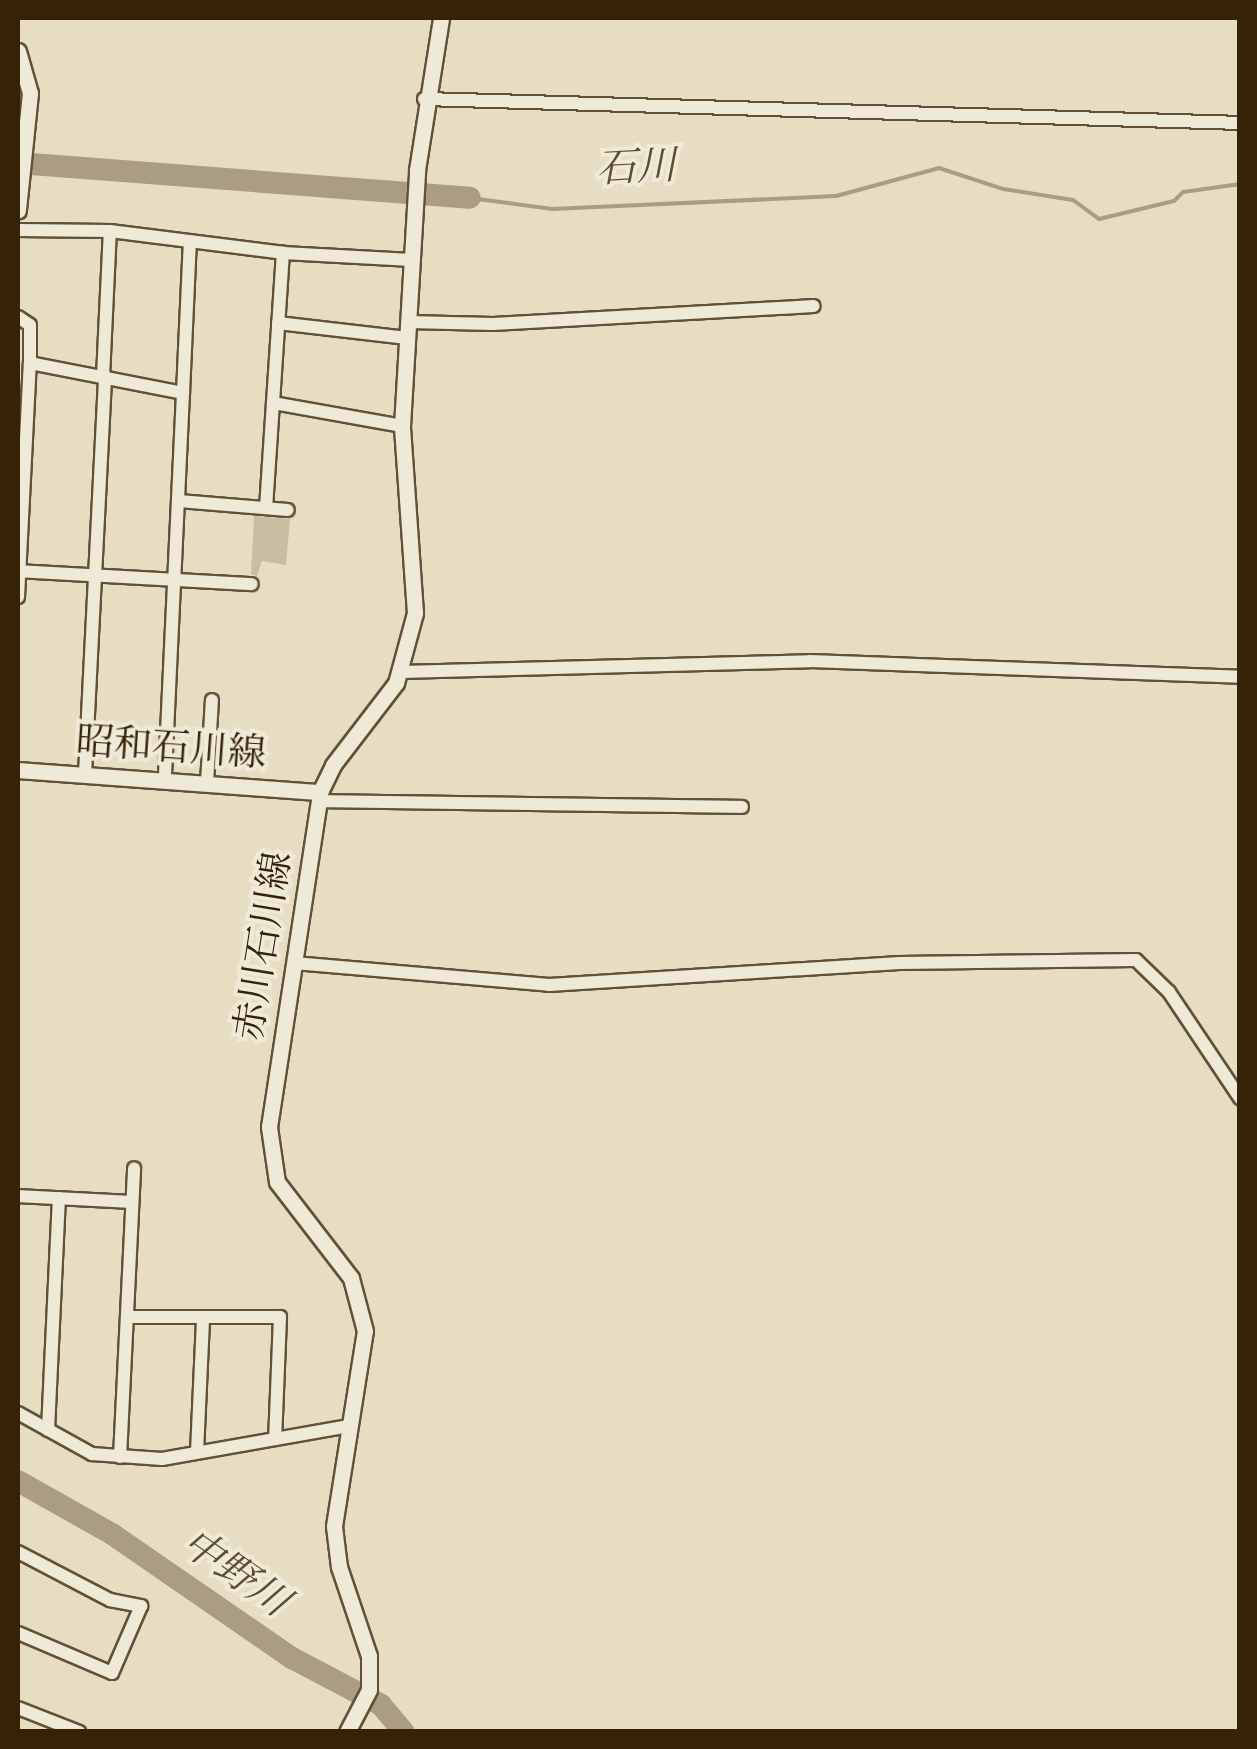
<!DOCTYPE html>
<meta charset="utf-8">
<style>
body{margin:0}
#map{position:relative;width:1257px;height:1749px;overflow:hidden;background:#e7ddc2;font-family:Cardo,"Noto Serif JP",serif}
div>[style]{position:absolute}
.green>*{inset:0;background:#c9bda2}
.stream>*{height:4px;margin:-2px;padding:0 2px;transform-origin:2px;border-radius:2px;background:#aa9d82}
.river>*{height:22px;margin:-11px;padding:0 11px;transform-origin:11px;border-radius:11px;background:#aa9d82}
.roads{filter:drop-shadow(2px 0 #625136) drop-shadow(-2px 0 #625136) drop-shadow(0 2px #625136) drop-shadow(0 -2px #625136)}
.minor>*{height:12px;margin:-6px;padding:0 6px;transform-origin:6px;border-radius:6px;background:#efe9d7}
.tertiary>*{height:15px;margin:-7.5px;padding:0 7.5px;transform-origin:7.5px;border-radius:7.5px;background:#efe9d7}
span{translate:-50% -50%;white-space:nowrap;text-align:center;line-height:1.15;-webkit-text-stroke:8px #efe9d7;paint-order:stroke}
.street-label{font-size:38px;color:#352207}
.water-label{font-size:40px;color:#5e4d32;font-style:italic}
.frame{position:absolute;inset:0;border:20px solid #352207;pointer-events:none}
</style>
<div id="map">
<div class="green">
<i style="clip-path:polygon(254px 516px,290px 519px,286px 565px,262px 561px,257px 576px,251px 574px)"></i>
</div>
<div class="stream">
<i style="left:470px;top:198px;width:83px;rotate:7.6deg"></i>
<i style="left:552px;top:209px;width:284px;rotate:-2.6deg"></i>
<i style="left:836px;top:196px;width:107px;rotate:-15.2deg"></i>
<i style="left:939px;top:168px;width:67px;rotate:18.2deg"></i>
<i style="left:1003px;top:189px;width:71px;rotate:8.9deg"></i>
<i style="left:1073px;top:200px;width:32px;rotate:36deg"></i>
<i style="left:1099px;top:219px;width:77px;rotate:-13.5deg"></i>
<i style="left:1174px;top:201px;width:13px;rotate:-45deg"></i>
<i style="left:1183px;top:192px;width:58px;rotate:-8deg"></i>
</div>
<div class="river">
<i style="left:18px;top:163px;width:453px;rotate:4.4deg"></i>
<i style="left:18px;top:1481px;width:108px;rotate:29.4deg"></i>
<i style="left:112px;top:1534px;width:219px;rotate:34.6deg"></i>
<i style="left:292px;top:1658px;width:101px;rotate:27.8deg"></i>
<i style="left:381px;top:1705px;width:35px;rotate:50deg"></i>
</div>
<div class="roads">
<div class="minor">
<i style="left:424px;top:99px;width:816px;rotate:1.68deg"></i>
<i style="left:18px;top:230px;width:92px;rotate:0.6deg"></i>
<i style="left:110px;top:231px;width:174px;rotate:7.2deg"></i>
<i style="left:283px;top:253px;width:129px;rotate:3.1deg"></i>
<i style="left:18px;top:317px;width:14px;rotate:34deg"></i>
<i style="left:30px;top:325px;width:38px;rotate:90deg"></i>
<i style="left:408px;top:322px;width:85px;rotate:1.3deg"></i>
<i style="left:493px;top:324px;width:321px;rotate:-3.2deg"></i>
<i style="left:278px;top:323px;width:130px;rotate:6.6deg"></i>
<i style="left:103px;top:377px;width:146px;rotate:-87.3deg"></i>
<i style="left:183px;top:393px;width:152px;rotate:-87.4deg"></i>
<i style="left:273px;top:403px;width:131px;rotate:10.1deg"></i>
<i style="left:179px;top:501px;width:109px;rotate:4.7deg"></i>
<i style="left:266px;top:508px;width:256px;rotate:-86.2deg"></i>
<i style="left:18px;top:571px;width:234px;rotate:3.2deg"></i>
<i style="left:18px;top:597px;width:234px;rotate:-87.1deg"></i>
<i style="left:30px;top:363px;width:156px;rotate:11.1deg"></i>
<i style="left:183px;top:393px;width:388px;rotate:92.7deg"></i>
<i style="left:401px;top:672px;width:409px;rotate:-1.5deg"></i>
<i style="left:810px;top:661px;width:430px;rotate:2.1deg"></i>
<i style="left:85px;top:774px;width:398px;rotate:-87.1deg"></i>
<i style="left:207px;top:783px;width:83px;rotate:-86.6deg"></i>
<i style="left:319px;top:801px;width:423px;rotate:0.8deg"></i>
<i style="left:294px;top:963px;width:256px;rotate:4.9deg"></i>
<i style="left:549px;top:985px;width:351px;rotate:-3.6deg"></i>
<i style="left:899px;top:963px;width:237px;rotate:-0.7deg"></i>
<i style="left:1136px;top:960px;width:46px;rotate:44.1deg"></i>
<i style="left:1169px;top:992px;width:128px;rotate:56.2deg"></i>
<i style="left:18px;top:1196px;width:113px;rotate:3deg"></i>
<i style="left:128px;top:1317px;width:152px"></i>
<i style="left:280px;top:1317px;width:122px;rotate:92.3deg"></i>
<i style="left:18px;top:1413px;width:85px;rotate:29deg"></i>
<i style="left:92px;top:1454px;width:70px;rotate:4.1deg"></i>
<i style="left:162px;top:1459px;width:190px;rotate:-10deg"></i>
<i style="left:48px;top:1430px;width:232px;rotate:-87.3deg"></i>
<i style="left:197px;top:1452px;width:133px;rotate:-87.4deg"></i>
<i style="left:120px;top:1457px;width:289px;rotate:-87.2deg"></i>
<i style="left:18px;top:1552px;width:104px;rotate:27.6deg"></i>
<i style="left:110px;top:1600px;width:32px;rotate:11deg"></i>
<i style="left:141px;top:1606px;width:73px;rotate:113.4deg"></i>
<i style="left:112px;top:1673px;width:102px;rotate:-156.9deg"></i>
<i style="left:18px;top:1708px;width:66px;rotate:21.5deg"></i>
</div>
<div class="tertiary">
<i style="left:18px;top:51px;width:44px;rotate:74.1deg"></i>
<i style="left:30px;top:93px;width:118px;rotate:95.9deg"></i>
<i style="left:18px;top:770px;width:303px;rotate:4.2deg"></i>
<i style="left:347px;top:1732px;width:47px;rotate:-62.4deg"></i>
<i style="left:369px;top:1690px;width:34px;rotate:-90deg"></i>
<i style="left:369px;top:1656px;width:94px;rotate:-108.6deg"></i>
<i style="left:339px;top:1567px;width:41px;rotate:-97deg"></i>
<i style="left:334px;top:1526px;width:197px;rotate:-81deg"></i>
<i style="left:365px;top:1331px;width:55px;rotate:-104.8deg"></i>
<i style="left:351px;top:1278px;width:121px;rotate:-127.6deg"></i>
<i style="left:277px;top:1182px;width:56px;rotate:-98.3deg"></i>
<i style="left:269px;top:1127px;width:339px;rotate:-81.3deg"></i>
<i style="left:320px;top:792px;width:30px;rotate:-64deg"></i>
<i style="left:333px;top:765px;width:103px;rotate:-52.5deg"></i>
<i style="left:396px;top:683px;width:73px;rotate:-74.8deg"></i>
<i style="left:415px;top:613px;width:187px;rotate:-94deg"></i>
<i style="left:402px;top:426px;width:256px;rotate:-86.6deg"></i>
<i style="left:417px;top:170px;width:154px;rotate:-81deg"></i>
</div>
</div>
<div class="street-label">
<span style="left:171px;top:748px;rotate:4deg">昭和石川線</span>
<span style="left:264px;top:946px;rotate:-81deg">赤川石川線</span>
</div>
<div class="water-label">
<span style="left:636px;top:168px;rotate:-3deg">石川</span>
<span style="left:235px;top:1573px;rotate:35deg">中野川</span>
</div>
<div class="frame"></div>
</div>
